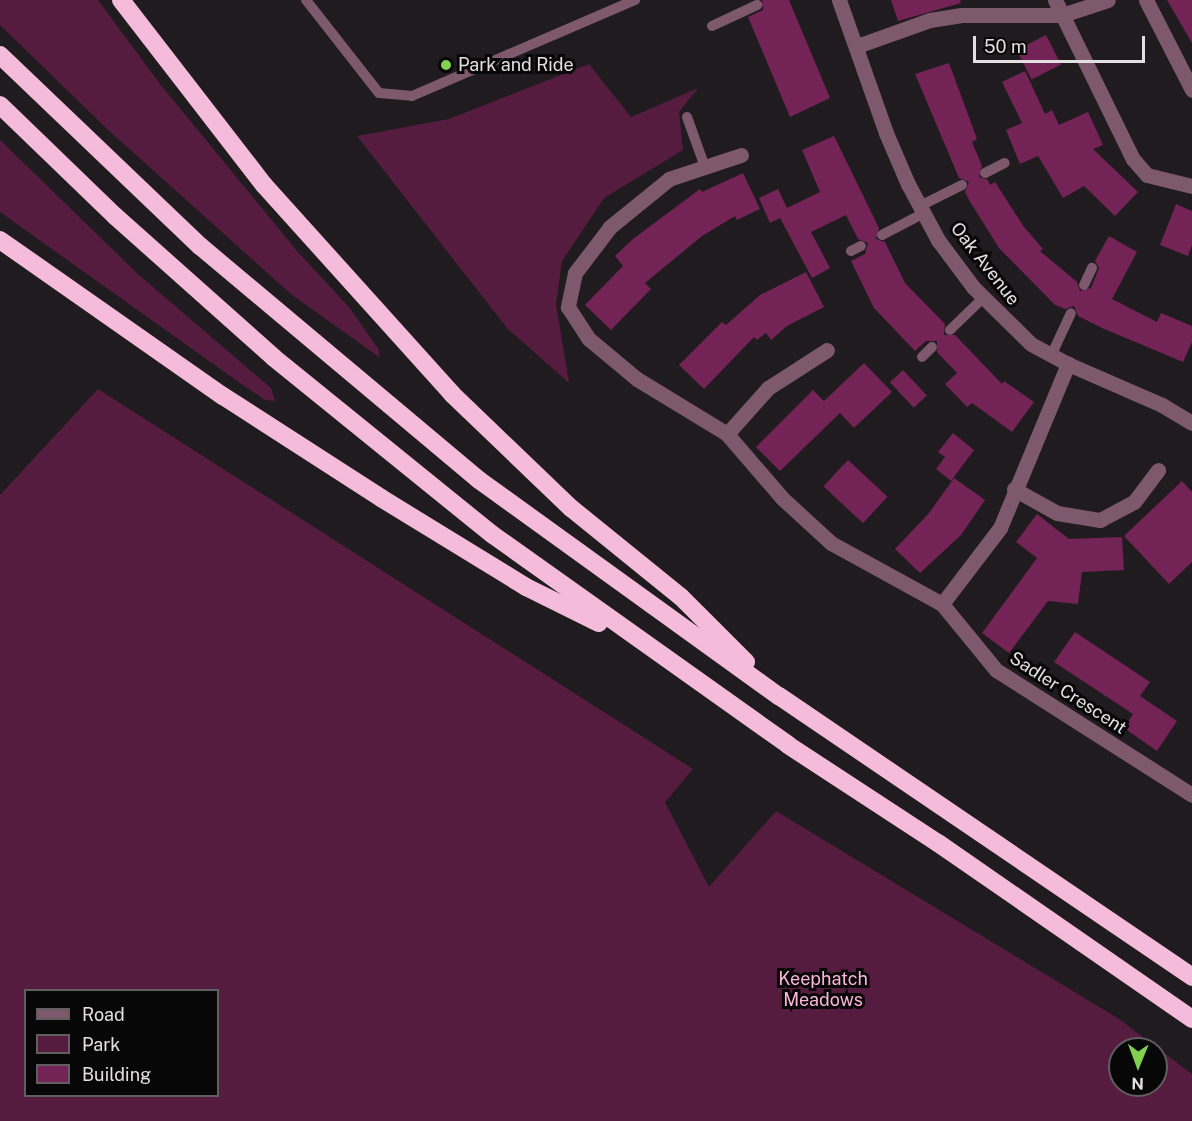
<!DOCTYPE html>
<style>
body{margin:0}
#map{position:relative;width:1192px;height:1121px;overflow:hidden;background:#201b1e;font-family:"Public Sans",sans-serif}
div>[style]{position:absolute}
.green>*{inset:0;background:#551c3f}
.building>*{inset:0;background:#742356;transform-origin:0 0}
.service>*{height:10px;margin:-5px;padding:0 5px;transform-origin:5px;border-radius:5px;background:#7e596d}
.minor>*{height:15px;margin:-7.5px;padding:0 7.5px;transform-origin:7.5px;border-radius:7.5px;background:#7e596d}
.tertiary>*{height:15px;margin:-7.5px;padding:0 7.5px;transform-origin:7.5px;border-radius:7.5px;background:#7e596d}
.motorway>*{height:18px;margin:-9px;padding:0 9px;transform-origin:9px;border-radius:9px;background:#f4bcda}
.dots>*{width:16px;height:16px;translate:-50% -50%;box-sizing:border-box;border:3px solid #080707;border-radius:50%}
span{translate:-50% -50%;white-space:nowrap;text-align:center;line-height:1.15;-webkit-text-stroke:6px #080707;paint-order:stroke}
.poi-label{font-size:18px;color:#e3e0e1}
.left{translate:0 -50%;text-align:left}
.street-label{font-size:18px;color:#e3e0e1}
.park-label{font-size:18px;color:#fbb5db}
.legend{position:absolute;left:24px;top:989px;width:195px;height:108px;box-sizing:border-box;background:#080707;border:2px solid #605e5e;margin:0;padding:8px 10px;list-style:none;font-size:18px;color:#e3e0e1}
.legend li{display:flex;align-items:center;gap:12px;height:30px}
.legend b{width:30px;border:2px solid #605e5e}
.north{position:absolute;left:1108px;top:1037px;width:60px;height:60px;box-sizing:border-box;background:#080707;border:2px solid #605e5e;border-radius:50%;rotate:181deg;font-size:16px;font-weight:700;line-height:24px;text-align:center;color:#e3e0e1}
.north::after{content:'';display:block;margin:auto;width:21px;height:27px;background:#81d050;clip-path:polygon(50% 0,100% 100%,50% 72%,0 100%)}
.scale{position:absolute;left:973px;top:36px;width:172px;height:27px;box-sizing:border-box;border:3px solid #e3e0e1;border-top:0;padding-left:8px;font-size:18px;line-height:21px;white-space:nowrap;color:#e3e0e1;-webkit-text-stroke:4px #080707;paint-order:stroke}
</style>
<div id="map">
<div class="green">
<i style="clip-path:polygon(0 0,98px 0,160px 84px,297px 251px,349px 307px,379px 350px,379px 357px,292px 295px,106px 128px,0 25px)"></i>
<i style="clip-path:polygon(589px 64px,631px 117px,698px 88px,679px 112px,683px 150px,604px 198px,562px 261px,556px 304px,569px 383px,507px 328px,357px 136px,449px 119px)"></i>
<i style="clip-path:polygon(0 140px,139px 275px,271px 388px,275px 401px,265px 400px,237px 381px,0 212px)"></i>
<i style="clip-path:polygon(evenodd,98px 389px,693px 769px,665px 802px,709px 887px,776px 811px,1119px 1019px,1192px 1074px,1192px 1121px,0 1121px,0 495px,98px 389px,26px 990px,218px 990px,218px 1096px,26px 1096px,26px 990px,98px 389px,1120px 1049px,1156px 1049px,1156px 1085px,1120px 1085px,1120px 1049px)"></i>
</div>
<div class="building">
<i style="clip-path:polygon(762px 0,789px 0,830px 98px,790px 117px,748px 17px,763px 10px)"></i>
<i style="clip-path:polygon(891px 0,960px 0,961px 3px,898px 21px)"></i>
<i style="clip-path:polygon(1167px 0,1192px 0,1192px 43px)"></i>
<i style="left:1046px;top:35px;width:33px;height:33px;rotate:63deg"></i>
<i style="clip-path:polygon(949px 63px,977px 139px,972px 142px,982px 166px,979px 177px,988px 180px,990px 185px,995px 182px,1024px 227px,1043px 249px,1040px 251px,1077px 282px,1080px 291px,1091px 288px,1099px 268px,1095px 261px,1109px 236px,1137px 252px,1112px 299px,1157px 322px,1161px 313px,1192px 326px,1192px 342px,1183px 362px,1102px 328px,1078px 316px,1074px 306px,1065px 309px,1055px 305px,999px 248px,969px 200px,965px 192px,969px 182px,959px 178px,915px 74px)"></i>
<i style="clip-path:polygon(1025px 71px,1045px 114px,1052px 110px,1059px 125px,1088px 112px,1103px 145px,1093px 149px,1138px 192px,1115px 216px,1084px 186px,1063px 198px,1038px 156px,1020px 164px,1006px 130px,1022px 123px,1002px 82px)"></i>
<i style="clip-path:polygon(834px 136px,879px 228px,876px 239px,885px 242px,905px 283px,945px 324px,944px 335px,955px 335px,1002px 384px,1004px 381px,1034px 402px,1012px 432px,972px 403px,967px 407px,945px 384px,957px 373px,937px 352px,937px 341px,926px 341px,915px 351px,874px 308px,851px 261px,865px 254px,868px 243px,858px 239px,846px 215px,811px 232px,830px 268px,812px 278px,780px 218px,770px 223px,759px 198px,778px 189px,787px 208px,820px 192px,802px 150px)"></i>
<i style="clip-path:polygon(743px 173px,760px 209px,737px 220px,735px 216px,702px 236px,645px 283px,651px 289px,611px 330px,585px 305px,623px 266px,615px 256px,633px 239px,700px 189px,702px 192px)"></i>
<i style="clip-path:polygon(1176px 204px,1192px 211px,1192px 245px,1188px 256px,1160px 245px)"></i>
<i style="clip-path:polygon(806px 272px,824px 307px,787px 326px,771px 340px,766px 333px,757px 340px,754px 337px,704px 389px,679px 365px,722px 322px,726px 325px,760px 295px)"></i>
<i style="clip-path:polygon(864px 363px,892px 392px,854px 428px,840px 413px,780px 471px,756px 447px,813px 390px,824px 401px)"></i>
<i style="left:903px;top:370px;width:35px;height:18px;rotate:47deg"></i>
<i style="clip-path:polygon(953px 433px,974px 450px,951px 481px,936px 469px,945px 457px,938px 452px)"></i>
<i style="left:848px;top:460px;width:54px;height:36px;rotate:43deg"></i>
<i style="clip-path:polygon(954px 478px,985px 500px,961px 535px,920px 573px,895px 549px,929px 513px)"></i>
<i style="clip-path:polygon(1182px 481px,1192px 492px,1192px 562px,1169px 584px,1124px 536px)"></i>
<i style="clip-path:polygon(1037px 514px,1069px 539px,1122px 537px,1124px 570px,1082px 572px,1078px 604px,1048px 601px,1009px 653px,982px 633px,1037px 558px,1016px 542px)"></i>
<i style="clip-path:polygon(1075px 632px,1150px 682px,1140px 696px,1177px 721px,1157px 751px,1124px 728px,1133px 714px,1054px 662px)"></i>
</div>
<div class="service">
<i style="left:306px;top:0;width:118px;rotate:51.9deg"></i>
<i style="left:379px;top:93px;width:33px;rotate:5deg"></i>
<i style="left:412px;top:96px;width:243px;rotate:-23.3deg"></i>
<i style="left:712px;top:26px;width:50px;rotate:-25deg"></i>
<i style="left:687px;top:117px;width:53px;rotate:70.2deg"></i>
<i style="left:985px;top:173px;width:22px;rotate:-27deg"></i>
<i style="left:920px;top:206px;width:47px;rotate:-26.6deg"></i>
<i style="left:882px;top:235px;width:47px;rotate:-27.6deg"></i>
<i style="left:851px;top:251px;width:11px;rotate:-27deg"></i>
<i style="left:1084px;top:285px;width:19px;rotate:-65deg"></i>
<i style="left:950px;top:330px;width:46px;rotate:-44.1deg"></i>
<i style="left:1051px;top:356px;width:47px;rotate:-65.1deg"></i>
<i style="left:922px;top:357px;width:14px;rotate:-45deg"></i>
</div>
<div class="minor">
<i style="left:1055px;top:0;width:177px;rotate:63.9deg"></i>
<i style="left:1133px;top:159px;width:21px;rotate:49deg"></i>
<i style="left:1147px;top:175px;width:46px;rotate:13.7deg"></i>
<i style="left:1146px;top:0;width:101px;rotate:62.9deg"></i>
<i style="left:857px;top:46px;width:77px;rotate:-19.6deg"></i>
<i style="left:930px;top:20px;width:32px;rotate:-9deg"></i>
<i style="left:962px;top:15px;width:100px"></i>
<i style="left:1062px;top:15px;width:48px;rotate:-18.1deg"></i>
<i style="left:741px;top:155px;width:76px;rotate:161.6deg"></i>
<i style="left:669px;top:179px;width:76px;rotate:140.9deg"></i>
<i style="left:610px;top:227px;width:58px;rotate:127.3deg"></i>
<i style="left:575px;top:273px;width:35px;rotate:102deg"></i>
<i style="left:568px;top:307px;width:38px;rotate:57deg"></i>
<i style="left:589px;top:339px;width:62px;rotate:39.8deg"></i>
<i style="left:637px;top:379px;width:105px;rotate:31.4deg"></i>
<i style="left:727px;top:434px;width:84px;rotate:49.3deg"></i>
<i style="left:782px;top:498px;width:67px;rotate:42.6deg"></i>
<i style="left:831px;top:543px;width:127px;rotate:28.8deg"></i>
<i style="left:942px;top:604px;width:85px;rotate:50.7deg"></i>
<i style="left:996px;top:670px;width:232px;rotate:32.5deg"></i>
<i style="left:727px;top:434px;width:62px;rotate:-48.3deg"></i>
<i style="left:768px;top:388px;width:70px;rotate:-32.8deg"></i>
<i style="left:1014px;top:489px;width:49px;rotate:29.2deg"></i>
<i style="left:1057px;top:513px;width:44px;rotate:9.2deg"></i>
<i style="left:1100px;top:520px;width:38px;rotate:-28deg"></i>
<i style="left:1134px;top:502px;width:40px;rotate:-53deg"></i>
<i style="left:942px;top:604px;width:96px;rotate:-52.7deg"></i>
<i style="left:1000px;top:528px;width:178px;rotate:-67.5deg"></i>
</div>
<div class="tertiary">
<i style="left:839px;top:0;width:141px;rotate:70.5deg"></i>
<i style="left:886px;top:133px;width:56px;rotate:66.7deg"></i>
<i style="left:908px;top:184px;width:64px;rotate:61.8deg"></i>
<i style="left:938px;top:240px;width:59px;rotate:53.3deg"></i>
<i style="left:973px;top:287px;width:81px;rotate:44.5deg"></i>
<i style="left:1031px;top:344px;width:42px;rotate:28.4deg"></i>
<i style="left:1068px;top:364px;width:103px;rotate:23.6deg"></i>
<i style="left:1162px;top:405px;width:35px;rotate:31deg"></i>
</div>
<div class="motorway">
<i style="left:121px;top:0;width:234px;rotate:52.3deg"></i>
<i style="left:264px;top:185px;width:281px;rotate:48deg"></i>
<i style="left:452px;top:394px;width:165px;rotate:43.8deg"></i>
<i style="left:571px;top:508px;width:141px;rotate:39deg"></i>
<i style="left:681px;top:597px;width:92px;rotate:45deg"></i>
<i style="left:0;top:55px;width:277px;rotate:43.7deg"></i>
<i style="left:200px;top:246px;width:364px;rotate:40deg"></i>
<i style="left:479px;top:480px;width:370px;rotate:35.8deg"></i>
<i style="left:779px;top:696px;width:500px;rotate:34.2deg"></i>
<i style="left:0;top:105px;width:160px;rotate:44deg"></i>
<i style="left:115px;top:216px;width:212px;rotate:41.7deg"></i>
<i style="left:273px;top:357px;width:283px;rotate:39deg"></i>
<i style="left:493px;top:535px;width:362px;rotate:35.4deg"></i>
<i style="left:788px;top:745px;width:179px;rotate:33.2deg"></i>
<i style="left:938px;top:843px;width:309px;rotate:34.7deg"></i>
<i style="left:0;top:240px;width:272px;rotate:35deg"></i>
<i style="left:223px;top:396px;width:188px;rotate:32.8deg"></i>
<i style="left:381px;top:498px;width:170px;rotate:31.5deg"></i>
<i style="left:526px;top:587px;width:81px;rotate:26.3deg"></i>
</div>
<div class="dots">
<i style="left:446px;top:65px;background:#81d050"></i>
</div>
<div class="poi-label">
<span class="left" style="left:458px;top:65px">Park and Ride</span>
</div>
<div class="street-label">
<span style="left:985px;top:264px;rotate:52deg">Oak Avenue</span>
<span style="left:1068px;top:693px;rotate:33deg">Sadler Crescent</span>
</div>
<div class="park-label">
<span style="left:823px;top:990px">Keephatch<br>Meadows</span>
</div>
<ul class="legend">
<li><b style="height:8px;background:#7e596d"></b>Road</li>
<li><b style="height:16px;background:#551c3f"></b>Park</li>
<li><b style="height:16px;background:#742356"></b>Building</li>
</ul>
<div class="north">N</div>
<div class="scale">50 m</div>
</div>
